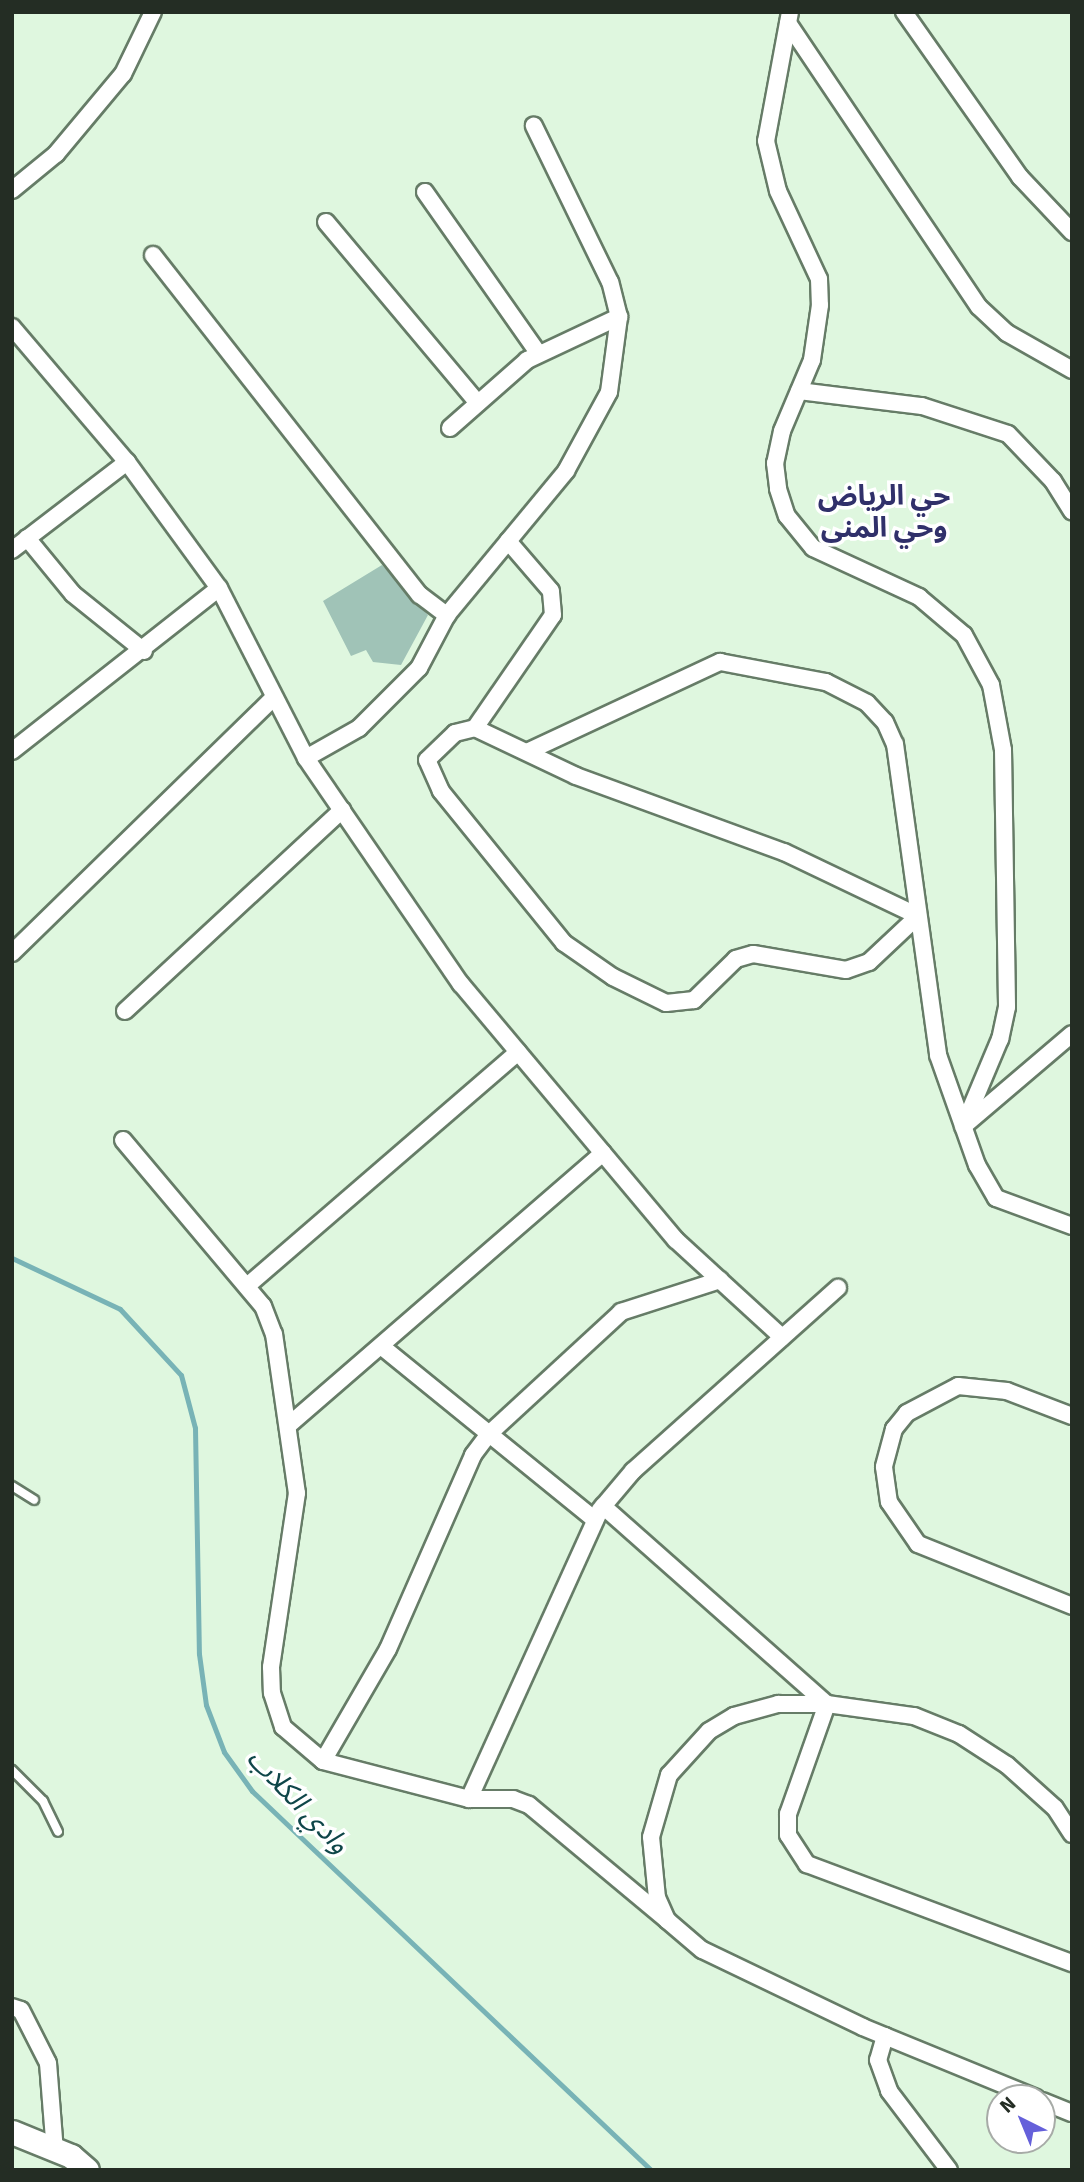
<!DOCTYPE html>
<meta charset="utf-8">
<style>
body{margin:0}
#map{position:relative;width:1084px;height:2182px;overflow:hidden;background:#dff7df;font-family:Signika,"Noto Sans Arabic",sans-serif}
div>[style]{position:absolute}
.stream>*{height:5px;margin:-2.5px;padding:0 2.5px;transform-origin:2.5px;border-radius:2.5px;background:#78b3b6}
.building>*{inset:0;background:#a0c3b7}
.roads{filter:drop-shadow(2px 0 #667c67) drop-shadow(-2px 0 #667c67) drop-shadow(0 2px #667c67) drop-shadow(0 -2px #667c67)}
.lane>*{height:8px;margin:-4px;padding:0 4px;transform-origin:4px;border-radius:4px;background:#fff}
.street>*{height:16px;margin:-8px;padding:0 8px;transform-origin:8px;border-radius:8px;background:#fff}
.secondary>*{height:23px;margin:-11.5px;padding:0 11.5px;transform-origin:11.5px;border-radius:11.5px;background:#fff}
span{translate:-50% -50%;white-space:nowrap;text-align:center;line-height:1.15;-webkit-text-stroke:7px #fff;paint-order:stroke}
.neighbourhood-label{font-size:28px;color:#30306a;font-weight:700}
.water-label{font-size:28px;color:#0f4649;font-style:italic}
.frame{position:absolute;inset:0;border:14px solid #242d24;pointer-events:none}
.north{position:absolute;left:986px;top:2084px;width:70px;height:70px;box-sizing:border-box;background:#fff;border:2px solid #a7aba7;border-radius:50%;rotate:317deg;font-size:19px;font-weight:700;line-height:28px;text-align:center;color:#242d24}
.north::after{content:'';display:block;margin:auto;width:24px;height:32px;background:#6560da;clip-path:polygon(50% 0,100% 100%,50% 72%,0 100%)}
</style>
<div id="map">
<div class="stream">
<i style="left:12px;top:1258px;width:119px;rotate:25.3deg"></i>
<i style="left:120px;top:1309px;width:90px;rotate:47.3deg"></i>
<i style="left:181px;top:1375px;width:55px;rotate:75.2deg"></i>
<i style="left:195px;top:1428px;width:226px;rotate:89deg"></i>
<i style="left:199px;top:1654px;width:51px;rotate:82.2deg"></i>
<i style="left:206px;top:1705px;width:50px;rotate:69deg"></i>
<i style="left:224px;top:1752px;width:48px;rotate:54.3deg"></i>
<i style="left:252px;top:1791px;width:550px;rotate:43.53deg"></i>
</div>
<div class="building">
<i style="clip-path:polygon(382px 565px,428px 615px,401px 665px,373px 662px,366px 650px,351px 656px,323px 601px)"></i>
</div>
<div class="roads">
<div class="lane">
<i style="left:12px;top:1486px;width:26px;rotate:32deg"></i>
<i style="left:12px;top:1770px;width:44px;rotate:45deg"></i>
<i style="left:43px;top:1801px;width:34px;rotate:64deg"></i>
</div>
<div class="street">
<i style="left:790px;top:12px;width:131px;rotate:100.5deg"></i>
<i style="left:766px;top:141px;width:51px;rotate:76.5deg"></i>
<i style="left:778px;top:191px;width:97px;rotate:65deg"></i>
<i style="left:819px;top:279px;width:26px;rotate:88deg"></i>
<i style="left:820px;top:305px;width:56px;rotate:98.3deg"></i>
<i style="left:812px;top:360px;width:77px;rotate:112.9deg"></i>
<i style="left:782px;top:431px;width:33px;rotate:102deg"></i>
<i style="left:775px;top:463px;width:26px;rotate:83deg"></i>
<i style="left:778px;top:489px;width:28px;rotate:72deg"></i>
<i style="left:787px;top:516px;width:41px;rotate:50.9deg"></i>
<i style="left:813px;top:548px;width:117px;rotate:24.8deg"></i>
<i style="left:919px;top:597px;width:59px;rotate:40.2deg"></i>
<i style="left:964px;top:635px;width:57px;rotate:61.6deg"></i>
<i style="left:991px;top:685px;width:66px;rotate:79.5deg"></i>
<i style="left:1003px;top:750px;width:257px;rotate:89.1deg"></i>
<i style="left:1007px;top:1007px;width:33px;rotate:102deg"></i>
<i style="left:1000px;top:1039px;width:95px;rotate:112.8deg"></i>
<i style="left:904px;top:12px;width:202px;rotate:54.9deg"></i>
<i style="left:1020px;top:177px;width:76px;rotate:46.6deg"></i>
<i style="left:788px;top:23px;width:342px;rotate:56.1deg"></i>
<i style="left:979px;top:307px;width:38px;rotate:43deg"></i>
<i style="left:1007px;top:333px;width:75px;rotate:29.6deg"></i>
<i style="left:12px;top:190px;width:57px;rotate:-39.3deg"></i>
<i style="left:56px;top:154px;width:104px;rotate:-50.1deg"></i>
<i style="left:123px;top:74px;width:69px;rotate:-64.2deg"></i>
<i style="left:425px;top:192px;width:198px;rotate:54.9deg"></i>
<i style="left:326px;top:222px;width:236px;rotate:50deg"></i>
<i style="left:153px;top:255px;width:432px;rotate:51.9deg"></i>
<i style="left:420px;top:595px;width:34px;rotate:37deg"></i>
<i style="left:12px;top:327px;width:177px;rotate:49.6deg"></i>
<i style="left:127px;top:462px;width:156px;rotate:53.9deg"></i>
<i style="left:219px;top:588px;width:191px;rotate:62.9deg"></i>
<i style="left:306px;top:758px;width:274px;rotate:55.6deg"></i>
<i style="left:461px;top:984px;width:334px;rotate:50deg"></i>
<i style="left:676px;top:1240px;width:144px;rotate:42.5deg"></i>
<i style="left:799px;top:391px;width:124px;rotate:7deg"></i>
<i style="left:922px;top:406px;width:90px;rotate:18deg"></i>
<i style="left:1008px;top:434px;width:65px;rotate:46.2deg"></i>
<i style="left:1053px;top:481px;width:36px;rotate:58deg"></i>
<i style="left:450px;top:428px;width:103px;rotate:-41.4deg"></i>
<i style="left:527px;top:360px;width:102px;rotate:-25.1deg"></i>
<i style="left:27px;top:538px;width:72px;rotate:50.6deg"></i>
<i style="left:73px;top:594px;width:91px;rotate:38.8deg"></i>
<i style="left:12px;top:550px;width:145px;rotate:-37.4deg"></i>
<i style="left:475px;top:728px;width:112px;rotate:25.4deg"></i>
<i style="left:576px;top:776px;width:221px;rotate:20.1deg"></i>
<i style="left:784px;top:852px;width:148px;rotate:25.5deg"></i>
<i style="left:918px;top:916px;width:67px;rotate:136.8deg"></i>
<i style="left:869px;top:962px;width:24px;rotate:161deg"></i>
<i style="left:846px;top:970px;width:94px;rotate:-170.2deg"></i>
<i style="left:753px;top:954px;width:18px;rotate:164deg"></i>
<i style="left:736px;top:959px;width:59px;rotate:135.7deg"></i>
<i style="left:694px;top:1000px;width:28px;rotate:174deg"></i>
<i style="left:666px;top:1003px;width:59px;rotate:-153.9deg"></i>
<i style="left:613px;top:977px;width:60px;rotate:-145.2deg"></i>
<i style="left:564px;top:943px;width:196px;rotate:-129deg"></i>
<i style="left:441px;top:791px;width:34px;rotate:-114deg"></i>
<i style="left:427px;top:760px;width:39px;rotate:-44deg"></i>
<i style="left:455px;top:733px;width:21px;rotate:-14deg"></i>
<i style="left:475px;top:728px;width:137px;rotate:-55.4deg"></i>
<i style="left:553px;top:615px;width:24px;rotate:-95deg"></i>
<i style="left:551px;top:591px;width:66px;rotate:-130.7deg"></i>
<i style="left:12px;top:751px;width:263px;rotate:-38.2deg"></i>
<i style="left:529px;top:751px;width:211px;rotate:-25deg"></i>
<i style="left:720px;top:662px;width:108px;rotate:10.7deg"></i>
<i style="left:826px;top:682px;width:46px;rotate:27.1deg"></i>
<i style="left:867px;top:703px;width:26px;rotate:47deg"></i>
<i style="left:885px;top:722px;width:24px;rotate:66deg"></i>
<i style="left:895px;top:744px;width:314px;rotate:82.1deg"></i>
<i style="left:938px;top:1055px;width:117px;rotate:70.5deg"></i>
<i style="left:977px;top:1165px;width:38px;rotate:60deg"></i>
<i style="left:996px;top:1198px;width:81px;rotate:20.2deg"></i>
<i style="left:306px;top:758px;width:61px;rotate:-29.5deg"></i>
<i style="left:359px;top:728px;width:85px;rotate:-45deg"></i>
<i style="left:419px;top:668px;width:60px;rotate:-62.2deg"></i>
<i style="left:447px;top:615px;width:187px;rotate:-50.4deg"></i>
<i style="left:566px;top:471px;width:90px;rotate:-61.4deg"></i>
<i style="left:609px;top:392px;width:76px;rotate:-82.4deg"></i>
<i style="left:619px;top:317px;width:36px;rotate:-104deg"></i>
<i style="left:610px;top:282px;width:174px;rotate:-116deg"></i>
<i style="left:12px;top:953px;width:365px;rotate:-44.3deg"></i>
<i style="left:125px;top:1011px;width:296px;rotate:-42.8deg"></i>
<i style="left:965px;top:1125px;width:140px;rotate:-40.4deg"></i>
<i style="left:123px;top:1140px;width:217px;rotate:49.9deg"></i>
<i style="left:263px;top:1306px;width:30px;rotate:69deg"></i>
<i style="left:274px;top:1334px;width:161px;rotate:81.8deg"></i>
<i style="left:297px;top:1493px;width:176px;rotate:98.5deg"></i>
<i style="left:271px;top:1667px;width:26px;rotate:88deg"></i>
<i style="left:272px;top:1693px;width:36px;rotate:72deg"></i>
<i style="left:283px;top:1727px;width:52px;rotate:40.4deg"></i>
<i style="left:323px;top:1761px;width:151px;rotate:14.6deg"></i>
<i style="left:469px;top:1799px;width:44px"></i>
<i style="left:513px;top:1799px;width:17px;rotate:21deg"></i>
<i style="left:529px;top:1805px;width:180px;rotate:39.8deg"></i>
<i style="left:247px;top:1286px;width:358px;rotate:-40.8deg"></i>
<i style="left:381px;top:1346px;width:276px;rotate:39.1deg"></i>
<i style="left:1072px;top:1416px;width:70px;rotate:-159deg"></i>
<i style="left:1007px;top:1391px;width:49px;rotate:-174.2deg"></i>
<i style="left:958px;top:1386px;width:58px;rotate:152.1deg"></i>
<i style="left:907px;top:1413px;width:21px;rotate:129deg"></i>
<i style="left:894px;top:1429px;width:39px;rotate:105deg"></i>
<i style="left:884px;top:1467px;width:35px;rotate:82deg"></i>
<i style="left:889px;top:1502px;width:51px;rotate:55.4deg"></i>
<i style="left:918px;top:1544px;width:166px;rotate:21.9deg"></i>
<i style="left:290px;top:1424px;width:414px;rotate:-40.9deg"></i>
<i style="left:603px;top:1506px;width:299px;rotate:41.5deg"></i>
<i style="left:827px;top:1704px;width:117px;rotate:109.5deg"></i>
<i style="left:788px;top:1814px;width:21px;rotate:90deg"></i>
<i style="left:788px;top:1835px;width:35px;rotate:57deg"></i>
<i style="left:807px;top:1864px;width:283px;rotate:20.5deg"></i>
<i style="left:323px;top:1761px;width:129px;rotate:-59.9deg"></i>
<i style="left:388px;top:1649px;width:212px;rotate:-66.3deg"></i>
<i style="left:473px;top:1455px;width:26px;rotate:-53deg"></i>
<i style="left:489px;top:1434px;width:180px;rotate:-42.7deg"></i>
<i style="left:621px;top:1312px;width:104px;rotate:-17.9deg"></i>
<i style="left:469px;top:1799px;width:317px;rotate:-65.6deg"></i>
<i style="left:600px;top:1510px;width:51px;rotate:-49.8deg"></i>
<i style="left:633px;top:1471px;width:275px;rotate:-41.8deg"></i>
<i style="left:12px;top:2007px;width:9px;rotate:18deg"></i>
<i style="left:21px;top:2010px;width:59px;rotate:63deg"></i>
<i style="left:48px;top:2063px;width:88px;rotate:85.5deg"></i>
<i style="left:885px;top:2036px;width:25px;rotate:106deg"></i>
<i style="left:878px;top:2060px;width:33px;rotate:70deg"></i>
<i style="left:889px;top:2091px;width:99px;rotate:52.8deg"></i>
<i style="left:1036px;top:2098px;width:187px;rotate:-157.7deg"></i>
<i style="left:863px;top:2027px;width:178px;rotate:-154.4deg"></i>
<i style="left:702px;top:1950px;width:46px;rotate:-139.4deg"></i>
<i style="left:667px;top:1920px;width:24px;rotate:-114deg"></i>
<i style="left:657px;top:1898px;width:61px;rotate:-95.6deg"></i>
<i style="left:651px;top:1837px;width:65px;rotate:-73.8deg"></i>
<i style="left:669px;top:1775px;width:59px;rotate:-47.7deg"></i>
<i style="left:709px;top:1731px;width:29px;rotate:-31deg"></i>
<i style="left:734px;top:1716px;width:46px;rotate:-15.3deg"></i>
<i style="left:778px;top:1704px;width:49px"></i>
<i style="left:827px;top:1704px;width:88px;rotate:7.9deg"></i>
<i style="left:914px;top:1716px;width:48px;rotate:21.8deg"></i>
<i style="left:959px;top:1734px;width:57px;rotate:32.9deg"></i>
<i style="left:1007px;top:1765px;width:64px;rotate:41.9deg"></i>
<i style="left:1055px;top:1808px;width:31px;rotate:57deg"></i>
<i style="left:1042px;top:2101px;width:32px;rotate:22deg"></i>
</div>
<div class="secondary">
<i style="left:12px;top:2132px;width:64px;rotate:22.1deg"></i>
<i style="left:71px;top:2156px;width:21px;rotate:41deg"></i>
</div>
</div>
<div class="neighbourhood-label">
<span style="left:884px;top:512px">حي الرياض<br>وحي المنى</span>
</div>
<div class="water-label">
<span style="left:298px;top:1801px;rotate:46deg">وادي الكلاب</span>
</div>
<div class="frame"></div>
<div class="north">N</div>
</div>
